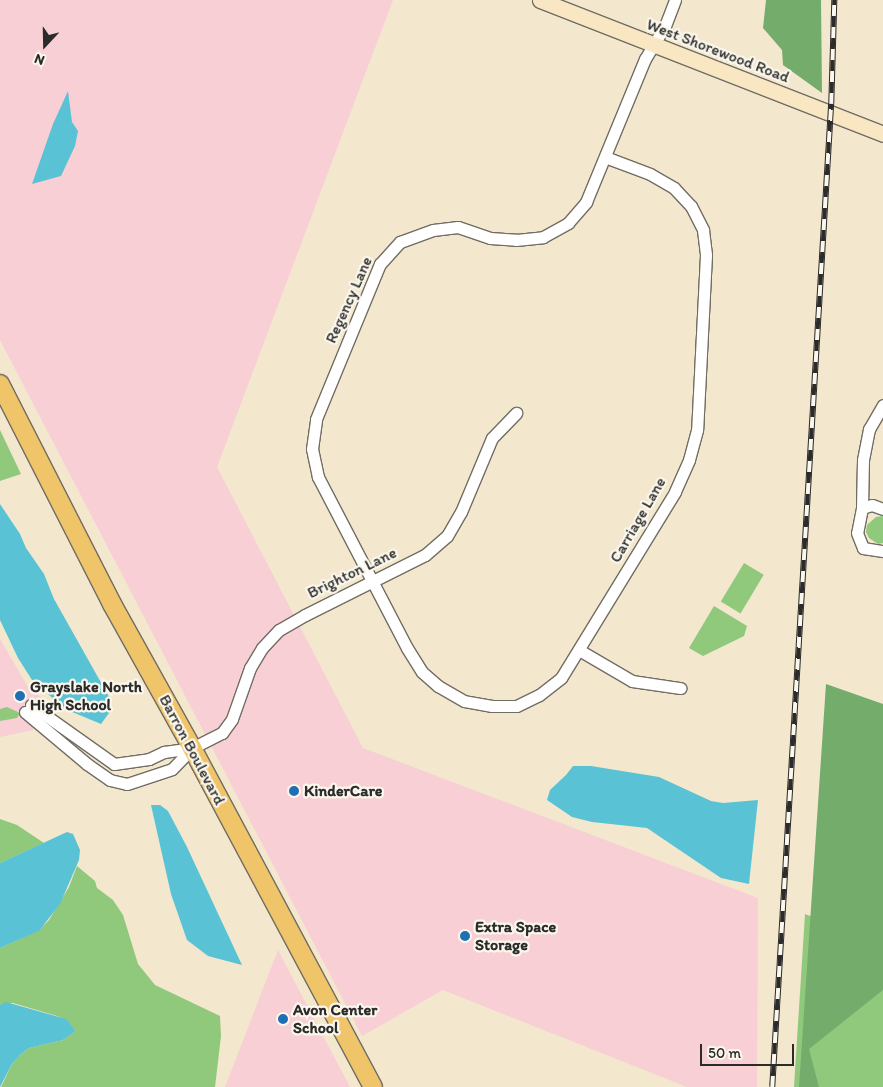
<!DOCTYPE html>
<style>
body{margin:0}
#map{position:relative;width:883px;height:1087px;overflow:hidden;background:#f3e7ce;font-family:Itim,sans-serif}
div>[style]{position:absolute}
.built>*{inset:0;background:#f7cfd5}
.green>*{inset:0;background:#90c87c;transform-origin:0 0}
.forest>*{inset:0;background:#74ac6c}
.water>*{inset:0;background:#59c2d5}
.roads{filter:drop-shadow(1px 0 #716d64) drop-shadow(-1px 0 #716d64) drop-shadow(0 1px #716d64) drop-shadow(0 -1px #716d64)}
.minor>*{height:11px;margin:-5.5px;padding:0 5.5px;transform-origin:5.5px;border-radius:5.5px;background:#fff}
.secondary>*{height:15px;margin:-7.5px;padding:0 7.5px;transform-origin:7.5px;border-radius:7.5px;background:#f9e7c3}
.primary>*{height:18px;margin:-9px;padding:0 9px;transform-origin:9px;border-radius:9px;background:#f0c469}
.rail>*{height:5.5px;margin-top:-2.75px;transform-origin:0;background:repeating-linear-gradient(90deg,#fbf7ec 0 11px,#2b2b2b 0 22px);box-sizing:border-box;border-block:1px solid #2b2b2b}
.dots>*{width:14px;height:14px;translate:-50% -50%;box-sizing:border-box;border:2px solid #fbf7ec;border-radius:50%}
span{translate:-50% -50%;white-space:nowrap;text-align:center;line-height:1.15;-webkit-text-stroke:4.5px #fbf7ec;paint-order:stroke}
.street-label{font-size:16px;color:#2b2b2b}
.poi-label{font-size:16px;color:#2b2b2b;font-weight:700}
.left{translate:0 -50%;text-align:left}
.north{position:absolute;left:20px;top:20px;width:50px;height:50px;-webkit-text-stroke:4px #fbf7ec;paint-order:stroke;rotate:201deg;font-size:14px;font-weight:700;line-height:20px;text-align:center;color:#2b2b2b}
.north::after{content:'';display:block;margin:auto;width:18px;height:22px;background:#2b2b2b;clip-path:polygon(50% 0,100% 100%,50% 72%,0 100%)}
.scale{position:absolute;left:700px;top:1044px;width:94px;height:22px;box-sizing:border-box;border:2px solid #2b2b2b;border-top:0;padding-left:6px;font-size:15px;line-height:18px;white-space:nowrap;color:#2b2b2b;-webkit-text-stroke:4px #fbf7ec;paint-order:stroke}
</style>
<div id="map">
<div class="built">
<i style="clip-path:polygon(0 0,393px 0,217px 467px,363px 748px,758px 898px,757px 1087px,687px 1087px,443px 990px,362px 1036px,0 340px)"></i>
<i style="clip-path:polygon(0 639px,28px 687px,51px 705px,33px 730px,0 737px)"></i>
<i style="clip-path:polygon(278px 950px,350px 1087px,225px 1087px)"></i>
</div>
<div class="green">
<i style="clip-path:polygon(0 430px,21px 474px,0 481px)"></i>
<i style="clip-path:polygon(883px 516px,883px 543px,878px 544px,869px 538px,866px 532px,867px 525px,876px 517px)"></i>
<i style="left:744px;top:563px;width:23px;height:45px;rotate:31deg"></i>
<i style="clip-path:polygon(714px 606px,747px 626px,744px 636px,703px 656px,689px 648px)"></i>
<i style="clip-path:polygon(7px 707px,20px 713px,17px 718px,0 721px,0 709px)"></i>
<i style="clip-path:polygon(0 819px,17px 825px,44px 843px,0 863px)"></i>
<i style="clip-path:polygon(77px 866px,95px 881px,97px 888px,113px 900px,123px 915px,138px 964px,155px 985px,220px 1016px,221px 1036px,215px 1087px,1px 1087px,12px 1064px,21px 1054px,29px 1048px,63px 1040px,76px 1031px,66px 1020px,57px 1016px,13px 1003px,0 1005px,0 948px,38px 931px,49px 920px,69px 887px)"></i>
<i style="clip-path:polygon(805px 914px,883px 944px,883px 1087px,794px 1087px)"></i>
</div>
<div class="forest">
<i style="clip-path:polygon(766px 0,821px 0,822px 93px,783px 65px,782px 50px,763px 28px)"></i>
<i style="clip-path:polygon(826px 684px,883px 704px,883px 990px,809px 1049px,819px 1087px,799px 1087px)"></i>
</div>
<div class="water">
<i style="clip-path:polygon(68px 91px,72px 122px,78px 131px,75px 146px,61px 176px,32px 184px,53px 124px)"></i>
<i style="clip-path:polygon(0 504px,20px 534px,26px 548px,44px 574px,54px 599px,108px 695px,112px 709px,101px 724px,65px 709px,32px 680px,18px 658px,0 620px)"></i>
<i style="clip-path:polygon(573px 766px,591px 766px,659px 777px,711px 801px,723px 803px,758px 800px,749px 884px,721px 878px,647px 828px,592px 822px,572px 817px,547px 800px,550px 790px,566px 775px)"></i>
<i style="clip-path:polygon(151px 805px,160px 805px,168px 811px,187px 847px,242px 965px,208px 956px,187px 940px,171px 894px)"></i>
<i style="clip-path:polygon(67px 832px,73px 834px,80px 850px,79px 860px,60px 904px,39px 931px,0 948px,0 863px)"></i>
<i style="clip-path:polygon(6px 1002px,66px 1019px,76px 1031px,63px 1040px,29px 1048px,21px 1054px,12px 1064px,0 1087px,0 1005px)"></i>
</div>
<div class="roads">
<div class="minor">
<i style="left:605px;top:157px;width:48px;rotate:20.7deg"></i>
<i style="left:650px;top:174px;width:28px;rotate:30deg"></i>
<i style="left:674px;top:188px;width:25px;rotate:47deg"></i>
<i style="left:691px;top:206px;width:27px;rotate:63deg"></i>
<i style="left:703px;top:230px;width:25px;rotate:83deg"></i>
<i style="left:706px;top:255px;width:175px;rotate:92.9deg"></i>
<i style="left:697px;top:430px;width:31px;rotate:105deg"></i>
<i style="left:689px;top:460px;width:35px;rotate:114deg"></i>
<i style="left:675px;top:492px;width:218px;rotate:121.5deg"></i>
<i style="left:561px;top:678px;width:28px;rotate:142deg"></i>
<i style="left:539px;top:695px;width:25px;rotate:154deg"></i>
<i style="left:516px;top:706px;width:24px;rotate:180deg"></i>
<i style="left:492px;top:706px;width:28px;rotate:-170deg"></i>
<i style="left:464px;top:701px;width:30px;rotate:-150deg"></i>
<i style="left:438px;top:686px;width:21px;rotate:-139deg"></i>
<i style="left:422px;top:672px;width:28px;rotate:-122deg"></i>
<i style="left:407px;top:648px;width:193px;rotate:-117.5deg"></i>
<i style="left:318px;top:477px;width:29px;rotate:-102deg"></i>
<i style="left:312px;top:449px;width:30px;rotate:-82deg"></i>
<i style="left:316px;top:419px;width:168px;rotate:-67.6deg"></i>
<i style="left:380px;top:264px;width:30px;rotate:-48deg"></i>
<i style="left:400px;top:242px;width:35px;rotate:-20deg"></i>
<i style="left:433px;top:230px;width:25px;rotate:-7deg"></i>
<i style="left:458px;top:227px;width:34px;rotate:19deg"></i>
<i style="left:490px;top:238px;width:26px;rotate:4deg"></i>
<i style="left:516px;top:240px;width:27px;rotate:-6deg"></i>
<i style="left:543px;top:237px;width:29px;rotate:-29deg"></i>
<i style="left:568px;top:223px;width:28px;rotate:-49deg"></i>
<i style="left:586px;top:202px;width:155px;rotate:-67.6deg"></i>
<i style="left:645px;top:59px;width:39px;rotate:-59deg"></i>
<i style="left:665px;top:26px;width:28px;rotate:-69deg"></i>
<i style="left:883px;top:405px;width:28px;rotate:120deg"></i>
<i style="left:869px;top:429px;width:32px;rotate:101deg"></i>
<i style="left:863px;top:460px;width:48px;rotate:91.2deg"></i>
<i style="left:862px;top:508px;width:25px;rotate:101deg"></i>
<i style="left:857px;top:533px;width:16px;rotate:68deg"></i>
<i style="left:863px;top:548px;width:20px;rotate:9deg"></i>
<i style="left:862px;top:508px;width:10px;rotate:-17deg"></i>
<i style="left:872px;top:505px;width:12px;rotate:20deg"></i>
<i style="left:579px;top:650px;width:61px;rotate:30.3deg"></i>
<i style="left:632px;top:681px;width:49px;rotate:8.3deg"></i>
<i style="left:31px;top:705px;width:102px;rotate:35.4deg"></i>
<i style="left:114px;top:764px;width:35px;rotate:-8deg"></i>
<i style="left:149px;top:759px;width:17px;rotate:-25deg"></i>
<i style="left:164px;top:752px;width:28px;rotate:-8deg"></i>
<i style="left:192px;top:748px;width:34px;rotate:-27deg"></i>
<i style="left:222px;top:733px;width:17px;rotate:-54deg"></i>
<i style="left:232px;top:719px;width:54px;rotate:-70.6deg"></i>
<i style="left:250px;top:668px;width:23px;rotate:-59deg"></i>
<i style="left:262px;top:648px;width:25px;rotate:-47deg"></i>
<i style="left:279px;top:630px;width:30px;rotate:-30deg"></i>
<i style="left:305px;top:615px;width:134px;rotate:-26.6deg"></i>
<i style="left:425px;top:555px;width:29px;rotate:-41deg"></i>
<i style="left:447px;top:536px;width:28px;rotate:-60deg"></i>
<i style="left:461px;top:512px;width:80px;rotate:-67.3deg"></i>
<i style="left:492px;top:438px;width:35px;rotate:-46deg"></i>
<i style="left:25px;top:712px;width:81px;rotate:40deg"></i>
<i style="left:87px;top:764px;width:28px;rotate:35deg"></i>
<i style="left:110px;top:780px;width:17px;rotate:13deg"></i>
<i style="left:127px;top:784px;width:47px;rotate:-18.4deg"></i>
<i style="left:172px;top:769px;width:29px;rotate:-46deg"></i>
</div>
<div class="secondary">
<i style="left:540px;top:0;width:368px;rotate:21.3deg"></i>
</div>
<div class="primary">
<i style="left:0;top:384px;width:247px;rotate:63deg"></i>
<i style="left:112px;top:604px;width:165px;rotate:60.9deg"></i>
<i style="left:192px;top:748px;width:384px;rotate:61.9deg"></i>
</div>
</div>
<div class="rail">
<i style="left:772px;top:1087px;width:985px;rotate:-86.57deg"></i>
<i style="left:831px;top:104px;width:104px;rotate:-88.3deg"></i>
</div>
<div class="dots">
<i style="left:20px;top:696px;background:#1f6fb2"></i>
<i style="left:294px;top:791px;background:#1f6fb2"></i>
<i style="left:465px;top:936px;background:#1f6fb2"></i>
<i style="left:283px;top:1019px;background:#1f6fb2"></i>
</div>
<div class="street-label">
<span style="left:718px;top:51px;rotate:21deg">West Shorewood Road</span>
<span style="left:349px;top:300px;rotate:-66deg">Regency Lane</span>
<span style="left:638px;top:520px;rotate:-60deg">Carriage Lane</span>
<span style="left:352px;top:573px;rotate:-26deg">Brighton Lane</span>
<span style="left:192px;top:750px;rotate:62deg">Barron Boulevard</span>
</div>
<div class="poi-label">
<span class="left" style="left:30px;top:696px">Grayslake North<br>High School</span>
<span class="left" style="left:304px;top:791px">KinderCare</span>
<span class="left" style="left:475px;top:936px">Extra Space<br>Storage</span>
<span class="left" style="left:293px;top:1019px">Avon Center<br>School</span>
</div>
<div class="north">N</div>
<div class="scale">50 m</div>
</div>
